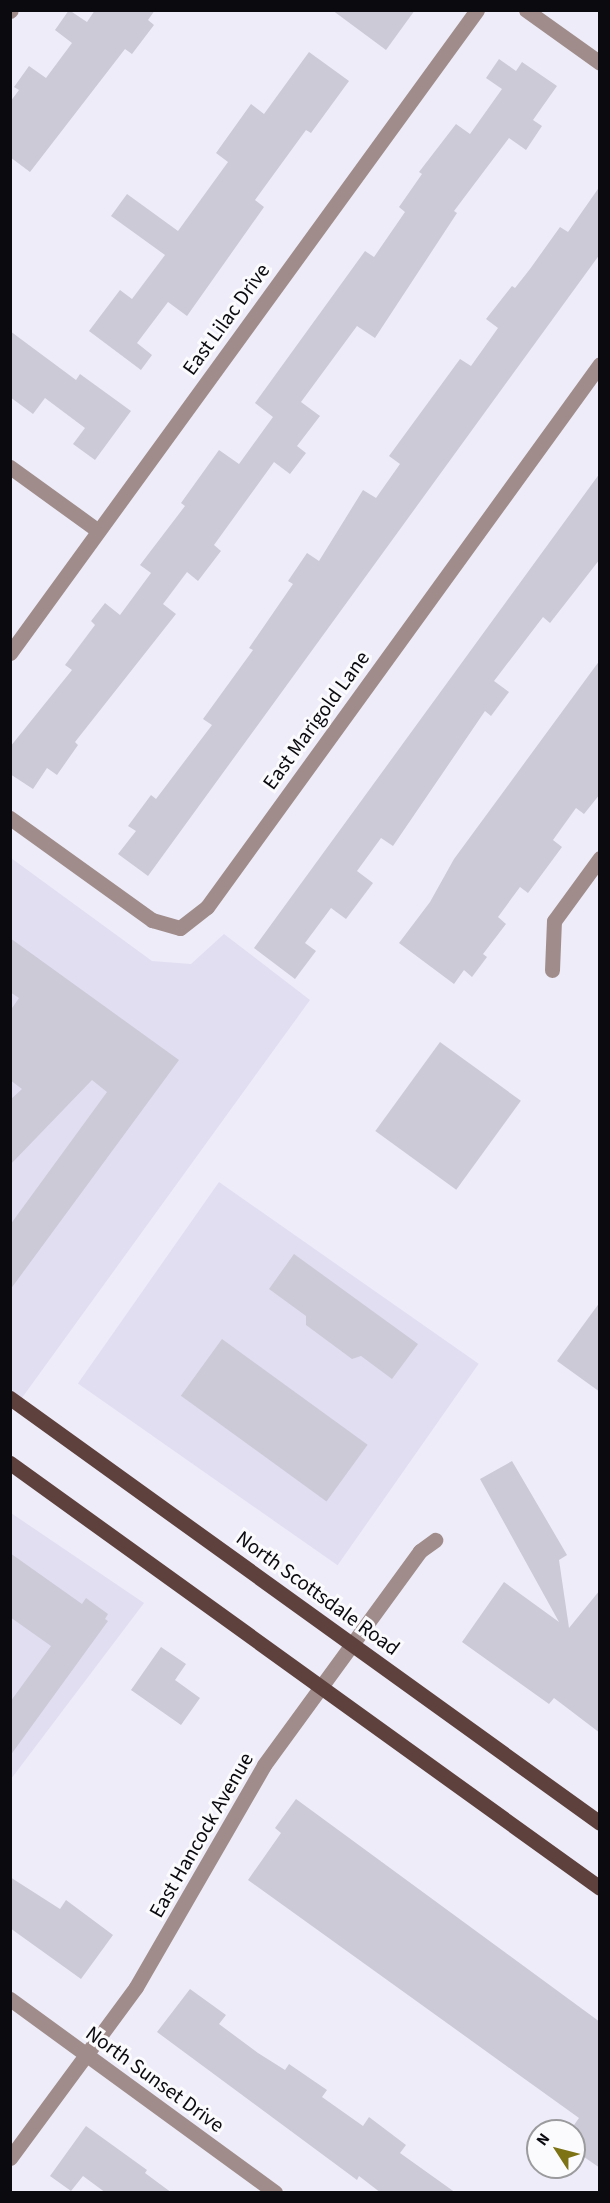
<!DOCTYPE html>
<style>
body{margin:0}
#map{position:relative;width:610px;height:2203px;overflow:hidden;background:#eeecf9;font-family:"Source Sans 3",sans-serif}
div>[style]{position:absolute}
.built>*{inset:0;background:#e1def2;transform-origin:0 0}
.building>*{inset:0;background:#cccad7;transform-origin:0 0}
.minor>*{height:15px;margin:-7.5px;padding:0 7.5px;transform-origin:7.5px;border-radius:7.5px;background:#a08d8b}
.major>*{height:15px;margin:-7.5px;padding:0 7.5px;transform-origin:7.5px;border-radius:7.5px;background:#5e403c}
span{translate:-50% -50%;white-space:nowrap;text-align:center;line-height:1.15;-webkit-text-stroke:6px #fbfbfe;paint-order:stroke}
.street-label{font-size:21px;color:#0b0b0f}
.frame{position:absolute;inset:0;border:12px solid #0b0b0f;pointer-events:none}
.north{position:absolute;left:526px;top:2119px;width:60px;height:60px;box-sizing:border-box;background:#fbfbfe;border:2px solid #9b9b9e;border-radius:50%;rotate:306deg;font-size:16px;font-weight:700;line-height:24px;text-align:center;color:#0b0b0f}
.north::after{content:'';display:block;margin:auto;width:21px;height:27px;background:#7e7314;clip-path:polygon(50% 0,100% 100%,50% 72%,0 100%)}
</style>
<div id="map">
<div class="built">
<i style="clip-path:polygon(11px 858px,152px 961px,191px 964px,224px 934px,310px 1000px,11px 1413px)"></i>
<i style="left:219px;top:1182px;width:317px;height:246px;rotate:35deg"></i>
<i style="clip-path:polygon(11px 1513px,144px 1603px,11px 1779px)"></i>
</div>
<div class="building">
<i style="clip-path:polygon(69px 10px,87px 22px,95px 10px,155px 10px,148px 20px,154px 25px,132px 54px,125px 49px,30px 172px,10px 157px,10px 102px,19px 90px,14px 87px,29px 66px,46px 78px,72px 43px,55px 30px)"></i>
<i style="clip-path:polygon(332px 10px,415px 10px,386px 50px)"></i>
<i style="clip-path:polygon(309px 52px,349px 81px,311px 133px,306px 130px,255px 200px,264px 207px,187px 316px,168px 302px,137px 343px,152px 355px,141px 370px,89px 331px,120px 290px,132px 299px,165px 255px,111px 216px,127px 194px,178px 231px,228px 162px,216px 153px,251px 104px,264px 114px)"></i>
<i style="clip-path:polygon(499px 59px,516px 71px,522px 62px,557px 86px,533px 120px,542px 126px,526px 150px,509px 138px,454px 211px,457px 213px,375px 338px,357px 326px,301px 402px,320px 416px,297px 446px,306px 453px,290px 474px,274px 462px,214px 545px,221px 551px,198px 581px,187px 572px,163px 604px,176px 614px,75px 742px,78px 745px,57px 775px,47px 768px,33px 789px,10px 774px,10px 747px,72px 670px,65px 665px,95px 625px,91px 621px,105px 603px,120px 615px,151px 573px,140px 565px,185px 506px,181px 503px,219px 450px,239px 464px,273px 417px,255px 403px,365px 251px,374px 257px,405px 212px,399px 207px,422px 174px,419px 172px,456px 124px,470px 134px,502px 89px,486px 78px)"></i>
<i style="clip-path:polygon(600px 186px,600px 254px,148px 876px,118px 854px,136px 831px,128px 826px,151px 795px,156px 799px,212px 725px,203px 719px,253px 650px,249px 648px,293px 584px,288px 581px,307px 553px,319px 561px,363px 490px,376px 498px,400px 464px,389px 456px,460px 359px,471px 366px,498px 328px,486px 319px,512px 286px,515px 288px,530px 269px,560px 227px,568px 232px)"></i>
<i style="clip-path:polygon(10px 331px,76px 380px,80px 374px,131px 411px,95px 460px,73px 444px,85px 428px,45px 398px,33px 414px,10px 397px)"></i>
<i style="clip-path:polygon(600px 473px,600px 559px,550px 623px,543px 617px,494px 681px,509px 692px,491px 716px,485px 711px,393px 846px,381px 838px,357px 871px,373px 883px,346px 919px,331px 908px,305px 943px,316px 951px,295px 979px,254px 948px)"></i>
<i style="clip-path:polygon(600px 660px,600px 794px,584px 814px,576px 808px,553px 840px,562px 847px,528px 893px,520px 887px,498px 917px,506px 924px,483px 954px,487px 957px,472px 977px,464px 970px,454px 984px,399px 943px,430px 902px,454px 859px)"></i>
<i style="clip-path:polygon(10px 938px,179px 1060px,10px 1290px,10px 1225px,107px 1092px,92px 1080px,10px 1165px,10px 1100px,22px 1089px,10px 1080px,10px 1011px,19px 998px,10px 992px)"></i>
<i style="left:440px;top:1042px;width:100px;height:110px;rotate:36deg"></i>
<i style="clip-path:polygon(294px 1254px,418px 1344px,392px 1379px,361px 1356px,352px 1359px,306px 1325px,306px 1316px,269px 1289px)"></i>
<i style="clip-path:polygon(600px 1302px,600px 1392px,557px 1361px)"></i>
<i style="left:222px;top:1339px;width:180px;height:70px;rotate:36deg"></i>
<i style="clip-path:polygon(512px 1461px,567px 1555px,559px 1560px,569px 1628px,600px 1590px,600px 1733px,554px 1698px,549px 1704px,462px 1642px,504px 1582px,559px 1622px,480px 1479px)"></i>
<i style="clip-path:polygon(10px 1553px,82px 1604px,86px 1598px,108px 1614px,105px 1619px,108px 1621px,10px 1756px,10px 1702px,51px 1646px,10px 1617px)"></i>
<i style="clip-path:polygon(161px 1647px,186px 1664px,175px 1680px,200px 1698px,181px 1725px,131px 1690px)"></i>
<i style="clip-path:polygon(296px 1799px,600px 2022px,600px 2168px,574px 2150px,574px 2125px,579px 2118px,248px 1880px,281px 1833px,275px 1828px)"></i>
<i style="clip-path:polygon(10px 1877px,60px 1909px,66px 1900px,113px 1935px,81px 1979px,10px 1928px)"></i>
<i style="clip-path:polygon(190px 1989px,226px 2015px,219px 2024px,258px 2053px,285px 2070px,289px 2064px,327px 2090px,322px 2097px,363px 2126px,369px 2117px,406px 2145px,400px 2153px,456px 2193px,381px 2193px,359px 2176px,357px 2180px,157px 2032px)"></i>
<i style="clip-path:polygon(86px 2126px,147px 2170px,145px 2173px,172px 2193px,106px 2193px,83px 2176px,71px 2191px,50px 2176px)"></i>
</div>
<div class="minor">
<i style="left:526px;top:10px;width:91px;rotate:35.6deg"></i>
<i style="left:10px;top:11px;width:1px;rotate:-45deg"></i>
<i style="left:10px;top:467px;width:107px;rotate:35.9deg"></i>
<i style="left:10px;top:653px;width:795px;rotate:-54.01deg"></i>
<i style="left:10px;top:818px;width:175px;rotate:35.7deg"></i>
<i style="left:152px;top:920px;width:29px;rotate:16deg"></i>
<i style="left:180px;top:928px;width:34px;rotate:-38deg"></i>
<i style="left:207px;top:907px;width:670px;rotate:-54.1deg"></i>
<i style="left:552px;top:970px;width:49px;rotate:-87.7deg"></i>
<i style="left:554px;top:921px;width:78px;rotate:-53.9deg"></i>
<i style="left:10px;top:1999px;width:328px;rotate:36.1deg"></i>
<i style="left:10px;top:2158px;width:212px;rotate:-53.6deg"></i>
<i style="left:136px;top:1987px;width:256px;rotate:-60deg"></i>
<i style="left:264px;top:1765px;width:265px;rotate:-53.9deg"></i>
<i style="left:420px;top:1551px;width:19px;rotate:-36deg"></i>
</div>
<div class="major">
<i style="left:10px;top:1398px;width:727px;rotate:35.77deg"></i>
<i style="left:10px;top:1463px;width:727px;rotate:35.77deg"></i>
</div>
<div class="street-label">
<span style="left:226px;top:319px;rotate:-54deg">East Lilac Drive</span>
<span style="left:316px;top:720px;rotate:-54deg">East Marigold Lane</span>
<span style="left:318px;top:1593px;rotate:36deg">North Scottsdale Road</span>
<span style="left:201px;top:1835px;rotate:-60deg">East Hancock Avenue</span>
<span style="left:155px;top:2079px;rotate:36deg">North Sunset Drive</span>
</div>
<div class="frame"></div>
<div class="north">N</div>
</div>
